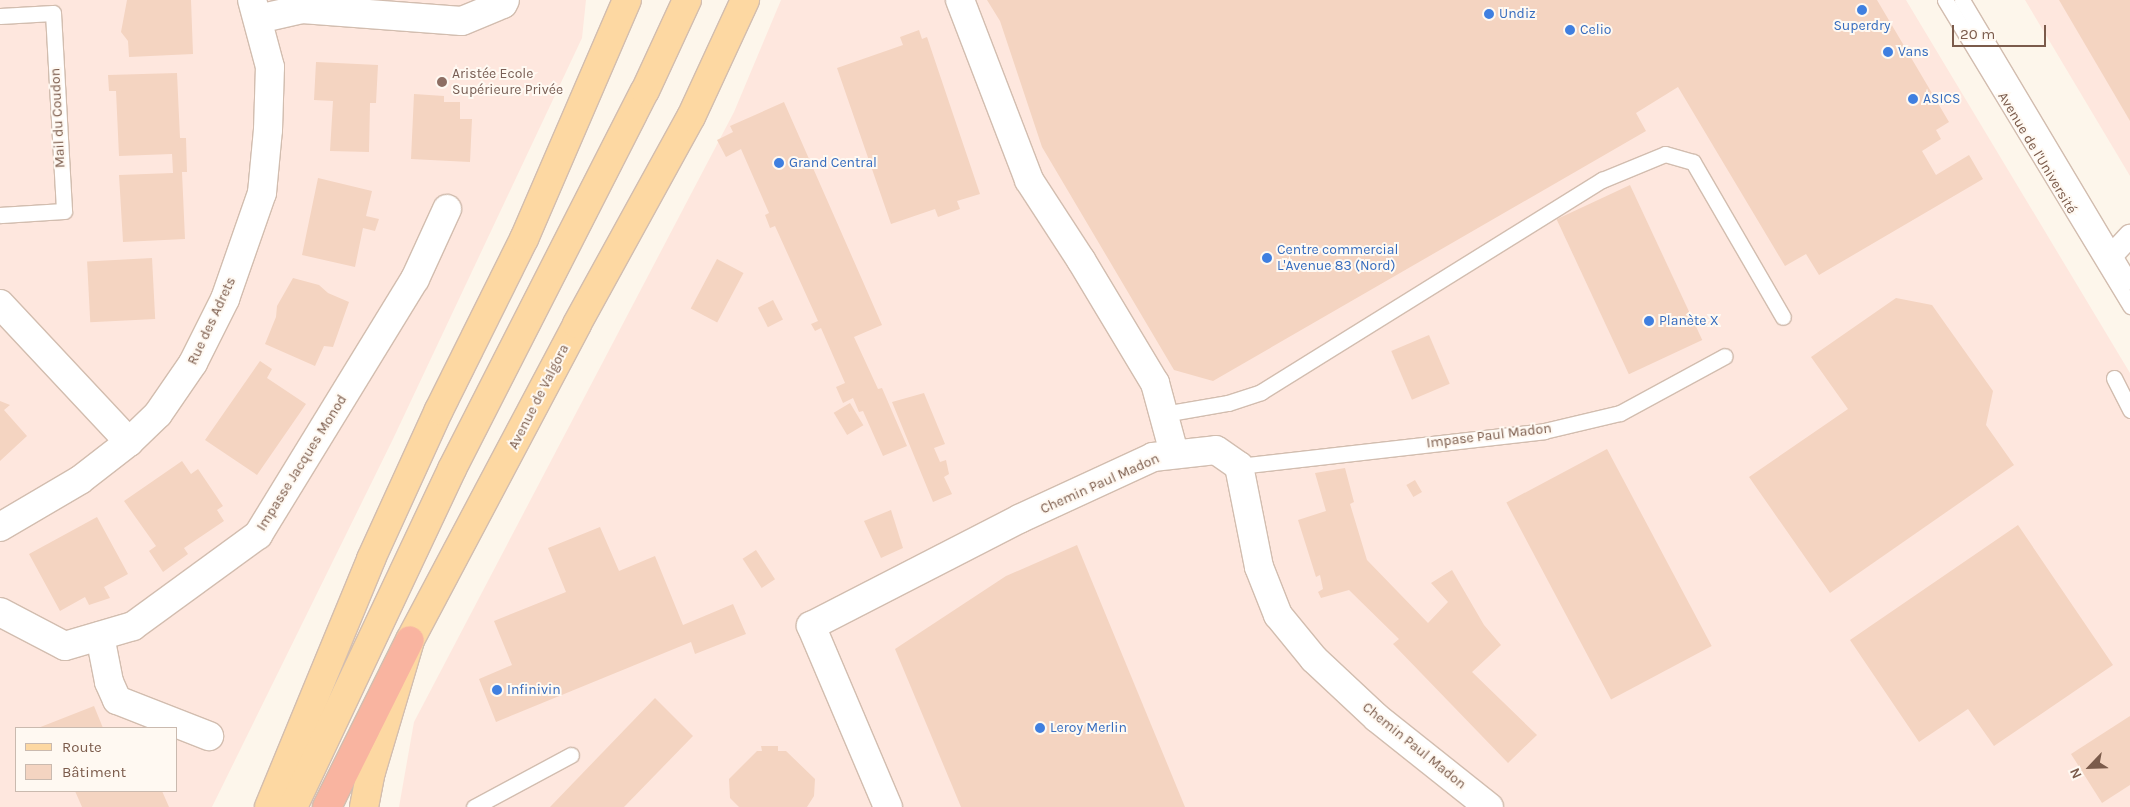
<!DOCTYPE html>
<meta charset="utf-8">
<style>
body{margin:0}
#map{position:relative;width:2130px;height:807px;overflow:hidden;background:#fdf6eb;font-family:Karla,sans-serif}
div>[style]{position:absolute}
.commercial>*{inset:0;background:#fee7de}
.building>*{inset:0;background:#f4d4c1;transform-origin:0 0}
.roads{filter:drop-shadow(1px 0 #d2bdaf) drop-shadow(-1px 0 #d2bdaf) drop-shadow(0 1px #d2bdaf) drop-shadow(0 -1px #d2bdaf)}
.service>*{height:15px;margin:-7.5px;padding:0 7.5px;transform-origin:7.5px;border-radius:7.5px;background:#fff}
.pedestrian>*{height:22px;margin:-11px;padding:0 11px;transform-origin:11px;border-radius:11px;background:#fff}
.minor>*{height:28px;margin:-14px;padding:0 14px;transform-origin:14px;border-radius:14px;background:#fff}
.primary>*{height:28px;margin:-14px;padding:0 14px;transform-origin:14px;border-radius:14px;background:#fdd8a2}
.motorway>*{height:28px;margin:-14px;padding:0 14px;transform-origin:14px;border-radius:14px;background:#f9b4a0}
.dots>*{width:14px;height:14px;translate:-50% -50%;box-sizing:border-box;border:2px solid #fff9f2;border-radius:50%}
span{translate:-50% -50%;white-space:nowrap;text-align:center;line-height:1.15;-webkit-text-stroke:4px #fff9f2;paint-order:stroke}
.shop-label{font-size:14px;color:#366cbe}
.left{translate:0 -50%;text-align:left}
.education-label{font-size:14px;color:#785e54}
.street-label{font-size:14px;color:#7b5b4b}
.legend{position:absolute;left:15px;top:727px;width:162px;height:65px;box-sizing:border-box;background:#fff9f2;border:1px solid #cabaaf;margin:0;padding:6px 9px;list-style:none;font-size:15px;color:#7b5b4b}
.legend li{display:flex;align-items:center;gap:10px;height:25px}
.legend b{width:25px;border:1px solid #cabaaf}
.north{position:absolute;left:2065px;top:742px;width:50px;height:50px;-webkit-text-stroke:4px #fff9f2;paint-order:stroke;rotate:246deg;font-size:14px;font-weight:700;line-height:20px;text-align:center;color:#7b5b4b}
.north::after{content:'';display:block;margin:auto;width:18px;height:22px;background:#7b5b4b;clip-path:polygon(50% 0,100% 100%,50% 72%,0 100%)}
.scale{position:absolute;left:1952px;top:25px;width:94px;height:22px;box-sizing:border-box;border:2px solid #7b5b4b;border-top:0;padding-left:6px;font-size:15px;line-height:18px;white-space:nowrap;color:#7b5b4b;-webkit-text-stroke:4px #fff9f2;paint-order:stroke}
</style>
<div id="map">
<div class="commercial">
<i style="clip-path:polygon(evenodd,0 0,586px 0,582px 38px,393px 439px,212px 807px,0 807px,0 0,16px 728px,176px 728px,176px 791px,16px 791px,16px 728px)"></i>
<i style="clip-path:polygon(781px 0,1906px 0,2130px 373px,2130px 807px,399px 807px,414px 722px,734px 112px)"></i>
<i style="clip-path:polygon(2025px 0,2130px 0,2130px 176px)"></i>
</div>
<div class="building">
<i style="clip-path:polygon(127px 0,191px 0,193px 54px,129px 57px,128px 41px,121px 32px)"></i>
<i style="clip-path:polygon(987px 0,1877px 0,1949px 122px,1936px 130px,1941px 139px,1922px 151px,1936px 175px,1969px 155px,1983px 179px,1819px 275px,1806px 254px,1785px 266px,1678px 87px,1636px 113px,1646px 131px,1213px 381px,1174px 370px,1042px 147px,1000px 21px)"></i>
<i style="clip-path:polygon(2059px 0,2130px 0,2130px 121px)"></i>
<i style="clip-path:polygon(919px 30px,922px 39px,927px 37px,980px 194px,957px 201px,960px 209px,938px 217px,935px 209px,891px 224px,837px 68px,903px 45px,900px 37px)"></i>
<i style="clip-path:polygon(316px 62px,378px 65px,376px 103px,370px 103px,369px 152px,330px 151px,333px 101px,314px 100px)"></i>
<i style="clip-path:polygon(177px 73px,180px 138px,186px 138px,187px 172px,182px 172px,185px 239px,123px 242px,119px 175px,173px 173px,172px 154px,119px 156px,116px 91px,109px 91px,108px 75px)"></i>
<i style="clip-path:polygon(414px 94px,444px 96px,444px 102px,460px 102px,460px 119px,472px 119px,470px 162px,411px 159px)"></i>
<i style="clip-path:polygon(784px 102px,882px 325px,854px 337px,878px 389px,882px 388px,907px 446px,883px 456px,863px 411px,859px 412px,853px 398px,843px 403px,836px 387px,845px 383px,821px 328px,815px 331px,811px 324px,818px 321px,775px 226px,770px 228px,765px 215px,769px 213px,741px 149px,726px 157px,717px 140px,733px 132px,730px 126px)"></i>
<i style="clip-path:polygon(318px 178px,372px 191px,366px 216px,379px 219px,375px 231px,363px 228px,355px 267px,302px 255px)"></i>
<i style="left:1630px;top:185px;width:171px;height:81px;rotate:65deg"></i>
<i style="left:152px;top:258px;width:61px;height:65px;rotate:87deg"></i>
<i style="left:717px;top:259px;width:30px;height:56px;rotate:28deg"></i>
<i style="clip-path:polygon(293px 278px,319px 285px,328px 293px,349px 302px,333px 347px,324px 346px,315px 366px,265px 344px,276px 317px,277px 306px)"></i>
<i style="clip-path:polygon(1896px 298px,1932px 305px,1993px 391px,1986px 425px,2014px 465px,1830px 593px,1749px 477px,1848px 409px,1811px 357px)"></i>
<i style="left:773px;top:300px;width:22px;height:17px;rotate:63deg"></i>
<i style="left:1429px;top:335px;width:53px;height:41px;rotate:67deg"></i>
<i style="clip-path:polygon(260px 361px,272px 369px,267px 378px,306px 404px,257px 475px,205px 440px)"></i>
<i style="clip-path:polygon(924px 393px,945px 444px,934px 448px,940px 462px,946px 460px,949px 474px,944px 477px,952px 494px,933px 502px,892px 402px)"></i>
<i style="clip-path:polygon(0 401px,10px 405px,4px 410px,27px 436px,0 461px)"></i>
<i style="left:850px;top:403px;width:26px;height:19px;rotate:59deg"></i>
<i style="left:1607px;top:449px;width:223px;height:114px;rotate:62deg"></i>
<i style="clip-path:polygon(182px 461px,191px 474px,198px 469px,223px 506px,217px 510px,224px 521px,184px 548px,188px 554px,163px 572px,149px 551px,156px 546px,124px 501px)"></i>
<i style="clip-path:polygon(1345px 468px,1354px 502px,1350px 504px,1367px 560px,1428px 623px,1448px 602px,1431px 583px,1452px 570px,1484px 625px,1501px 645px,1472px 672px,1537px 735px,1508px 763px,1393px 644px,1399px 639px,1349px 590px,1321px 598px,1318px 592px,1323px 589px,1320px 575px,1316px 577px,1298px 520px,1326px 511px,1315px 473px)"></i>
<i style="left:1415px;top:480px;width:14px;height:10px;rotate:60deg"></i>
<i style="clip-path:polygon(891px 510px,903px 548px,881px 558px,864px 521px)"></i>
<i style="clip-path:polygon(97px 517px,128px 574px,104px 587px,110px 598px,89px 605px,85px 597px,60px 611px,29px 554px)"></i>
<i style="clip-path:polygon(2018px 525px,2113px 665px,1994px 746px,1968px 709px,1919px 742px,1850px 640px)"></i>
<i style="clip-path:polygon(600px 527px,619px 571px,655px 556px,683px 625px,733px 604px,746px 634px,695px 654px,691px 642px,496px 722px,479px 679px,512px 665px,494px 621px,566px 592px,548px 548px)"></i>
<i style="clip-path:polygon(1077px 545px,1185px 807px,961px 807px,895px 649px,1006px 576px)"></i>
<i style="left:756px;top:550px;width:35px;height:16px;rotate:57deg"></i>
<i style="clip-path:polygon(655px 698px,693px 736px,624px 807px,550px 807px)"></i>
<i style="clip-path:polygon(94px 706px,103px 728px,38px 728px)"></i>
<i style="clip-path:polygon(2130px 716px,2130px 785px,2102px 803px,2071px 754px)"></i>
<i style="clip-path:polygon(761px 746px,778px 746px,778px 751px,786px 751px,815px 779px,814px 796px,807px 807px,739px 807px,730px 798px,729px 779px,757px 751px,762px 751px)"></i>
<i style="clip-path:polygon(75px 791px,162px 791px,169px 807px,82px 807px)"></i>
</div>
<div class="roads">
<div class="service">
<i style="left:1945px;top:0;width:358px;rotate:58.8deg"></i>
<i style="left:1962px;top:0;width:328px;rotate:59.2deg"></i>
<i style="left:0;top:16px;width:53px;rotate:-3.2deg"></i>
<i style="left:53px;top:13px;width:198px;rotate:86.8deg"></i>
<i style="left:64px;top:211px;width:64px;rotate:176.4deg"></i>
<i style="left:2114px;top:378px;width:36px;rotate:63deg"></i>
<i style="left:1164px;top:414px;width:65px;rotate:-9.8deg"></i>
<i style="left:1228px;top:403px;width:35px;rotate:-18deg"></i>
<i style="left:1261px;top:392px;width:402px;rotate:-31.9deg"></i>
<i style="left:1602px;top:180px;width:68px;rotate:-22.4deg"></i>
<i style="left:1665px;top:154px;width:29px;rotate:16deg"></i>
<i style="left:1693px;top:162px;width:179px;rotate:59.9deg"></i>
<i style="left:1239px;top:466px;width:307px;rotate:-6.5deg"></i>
<i style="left:1544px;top:431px;width:78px;rotate:-13.3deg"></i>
<i style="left:1620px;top:413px;width:119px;rotate:-28.5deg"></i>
<i style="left:474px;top:807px;width:110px;rotate:-28.2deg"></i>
</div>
<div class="pedestrian">
<i style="left:2113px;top:254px;width:25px;rotate:-47deg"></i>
</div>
<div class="minor">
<i style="left:960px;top:0;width:193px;rotate:69deg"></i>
<i style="left:1029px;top:180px;width:95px;rotate:57deg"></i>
<i style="left:1081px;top:260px;width:144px;rotate:59deg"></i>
<i style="left:1155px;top:383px;width:73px;rotate:74.8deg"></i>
<i style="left:258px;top:19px;width:45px;rotate:-12.8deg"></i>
<i style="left:302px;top:9px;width:160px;rotate:4.3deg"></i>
<i style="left:462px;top:21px;width:44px;rotate:-22.5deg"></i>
<i style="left:503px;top:4px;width:4px;rotate:-63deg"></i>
<i style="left:0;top:304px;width:189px;rotate:46.9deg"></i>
<i style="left:0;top:527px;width:93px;rotate:-30.4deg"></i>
<i style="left:80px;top:480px;width:62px;rotate:-37.8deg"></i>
<i style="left:129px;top:442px;width:40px;rotate:-44deg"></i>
<i style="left:158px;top:414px;width:62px;rotate:-55.5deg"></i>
<i style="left:193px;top:363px;width:72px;rotate:-63.4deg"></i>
<i style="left:225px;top:299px;width:112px;rotate:-70.8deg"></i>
<i style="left:262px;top:193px;width:63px;rotate:-84.6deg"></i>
<i style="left:268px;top:130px;width:63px;rotate:-88.2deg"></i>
<i style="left:270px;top:67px;width:69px;rotate:-105deg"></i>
<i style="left:0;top:612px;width:73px;rotate:27.6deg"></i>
<i style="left:65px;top:646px;width:71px;rotate:-16.4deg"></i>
<i style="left:133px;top:626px;width:155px;rotate:-36.1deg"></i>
<i style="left:258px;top:535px;width:300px;rotate:-58.5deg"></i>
<i style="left:415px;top:279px;width:77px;rotate:-65.4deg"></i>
<i style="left:100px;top:636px;width:47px;rotate:78.9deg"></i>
<i style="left:109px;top:682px;width:20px;rotate:66deg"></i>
<i style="left:117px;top:700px;width:99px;rotate:21.4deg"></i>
<i style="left:888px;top:807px;width:197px;rotate:-113deg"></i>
<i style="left:811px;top:626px;width:234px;rotate:-27.2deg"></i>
<i style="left:1019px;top:519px;width:148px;rotate:-24.8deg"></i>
<i style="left:1153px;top:457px;width:63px;rotate:-6.3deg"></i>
<i style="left:1216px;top:450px;width:28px;rotate:35deg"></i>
<i style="left:1239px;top:466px;width:103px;rotate:78.8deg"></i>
<i style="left:1259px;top:567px;width:52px;rotate:68.4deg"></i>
<i style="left:1278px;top:615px;width:57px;rotate:50.7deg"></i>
<i style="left:1314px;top:659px;width:86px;rotate:43.1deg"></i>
<i style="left:1377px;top:718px;width:143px;rotate:38.5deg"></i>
</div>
<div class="primary">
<i style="left:269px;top:807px;width:268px;rotate:-67.6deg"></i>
<i style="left:371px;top:559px;width:164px;rotate:-65.5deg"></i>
<i style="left:439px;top:410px;width:191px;rotate:-63.6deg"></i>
<i style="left:524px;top:239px;width:260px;rotate:-66.7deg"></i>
<i style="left:293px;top:807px;width:374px;rotate:-64.8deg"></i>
<i style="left:452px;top:469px;width:424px;rotate:-63deg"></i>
<i style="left:645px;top:91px;width:100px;rotate:-65.2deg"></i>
<i style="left:364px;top:807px;width:36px;rotate:-79deg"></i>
<i style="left:371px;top:772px;width:138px;rotate:-73.5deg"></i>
<i style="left:410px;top:640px;width:357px;rotate:-62.1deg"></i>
<i style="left:577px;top:324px;width:236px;rotate:-61.2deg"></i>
<i style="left:691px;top:117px;width:129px;rotate:-65.2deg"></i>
</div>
<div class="motorway">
<i style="left:327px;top:807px;width:186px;rotate:-63.6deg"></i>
</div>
</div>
<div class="dots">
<i style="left:1862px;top:10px;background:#3f7fe0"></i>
<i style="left:1489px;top:14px;background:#3f7fe0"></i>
<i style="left:1570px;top:30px;background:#3f7fe0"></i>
<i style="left:1888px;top:52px;background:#3f7fe0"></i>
<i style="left:442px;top:82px;background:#8d6e63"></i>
<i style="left:1913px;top:99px;background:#3f7fe0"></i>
<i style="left:779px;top:163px;background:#3f7fe0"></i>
<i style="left:1267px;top:258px;background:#3f7fe0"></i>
<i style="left:1649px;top:321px;background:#3f7fe0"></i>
<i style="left:497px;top:690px;background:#3f7fe0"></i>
<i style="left:1040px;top:728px;background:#3f7fe0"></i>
</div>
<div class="shop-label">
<span class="left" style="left:1499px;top:14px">Undiz</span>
<span style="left:1862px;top:26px">Superdry</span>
<span class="left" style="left:1580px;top:30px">Celio</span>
<span class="left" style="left:1898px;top:52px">Vans</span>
<span class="left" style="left:1923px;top:99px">ASICS</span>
<span class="left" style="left:789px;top:163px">Grand Central</span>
<span class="left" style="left:1277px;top:258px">Centre commercial<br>L'Avenue 83 (Nord)</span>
<span class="left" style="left:1659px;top:321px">Planète X</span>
<span class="left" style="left:507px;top:690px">Infinivin</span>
<span class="left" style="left:1050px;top:728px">Leroy Merlin</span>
</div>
<div class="education-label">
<span class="left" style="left:452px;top:82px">Aristée Ecole<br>Supérieure Privée</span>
</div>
<div class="street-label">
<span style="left:58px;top:118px;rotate:-93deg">Mail du Coudon</span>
<span style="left:2037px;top:153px;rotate:59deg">Avenue de l'Université</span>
<span style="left:212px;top:321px;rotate:-65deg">Rue des Adrets</span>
<span style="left:539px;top:397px;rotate:-63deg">Avenue de Valgora</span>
<span style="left:1489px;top:436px;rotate:-7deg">Impase Paul Madon</span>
<span style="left:302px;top:463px;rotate:-58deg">Impasse Jacques Monod</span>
<span style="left:1100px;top:484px;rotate:-24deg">Chemin Paul Madon</span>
<span style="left:1414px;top:746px;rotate:39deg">Chemin Paul Madon</span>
</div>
<ul class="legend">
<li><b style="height:6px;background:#fdd8a2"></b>Route</li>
<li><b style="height:14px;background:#f4d4c1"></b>Bâtiment</li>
</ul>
<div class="north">N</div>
<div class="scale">20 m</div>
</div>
